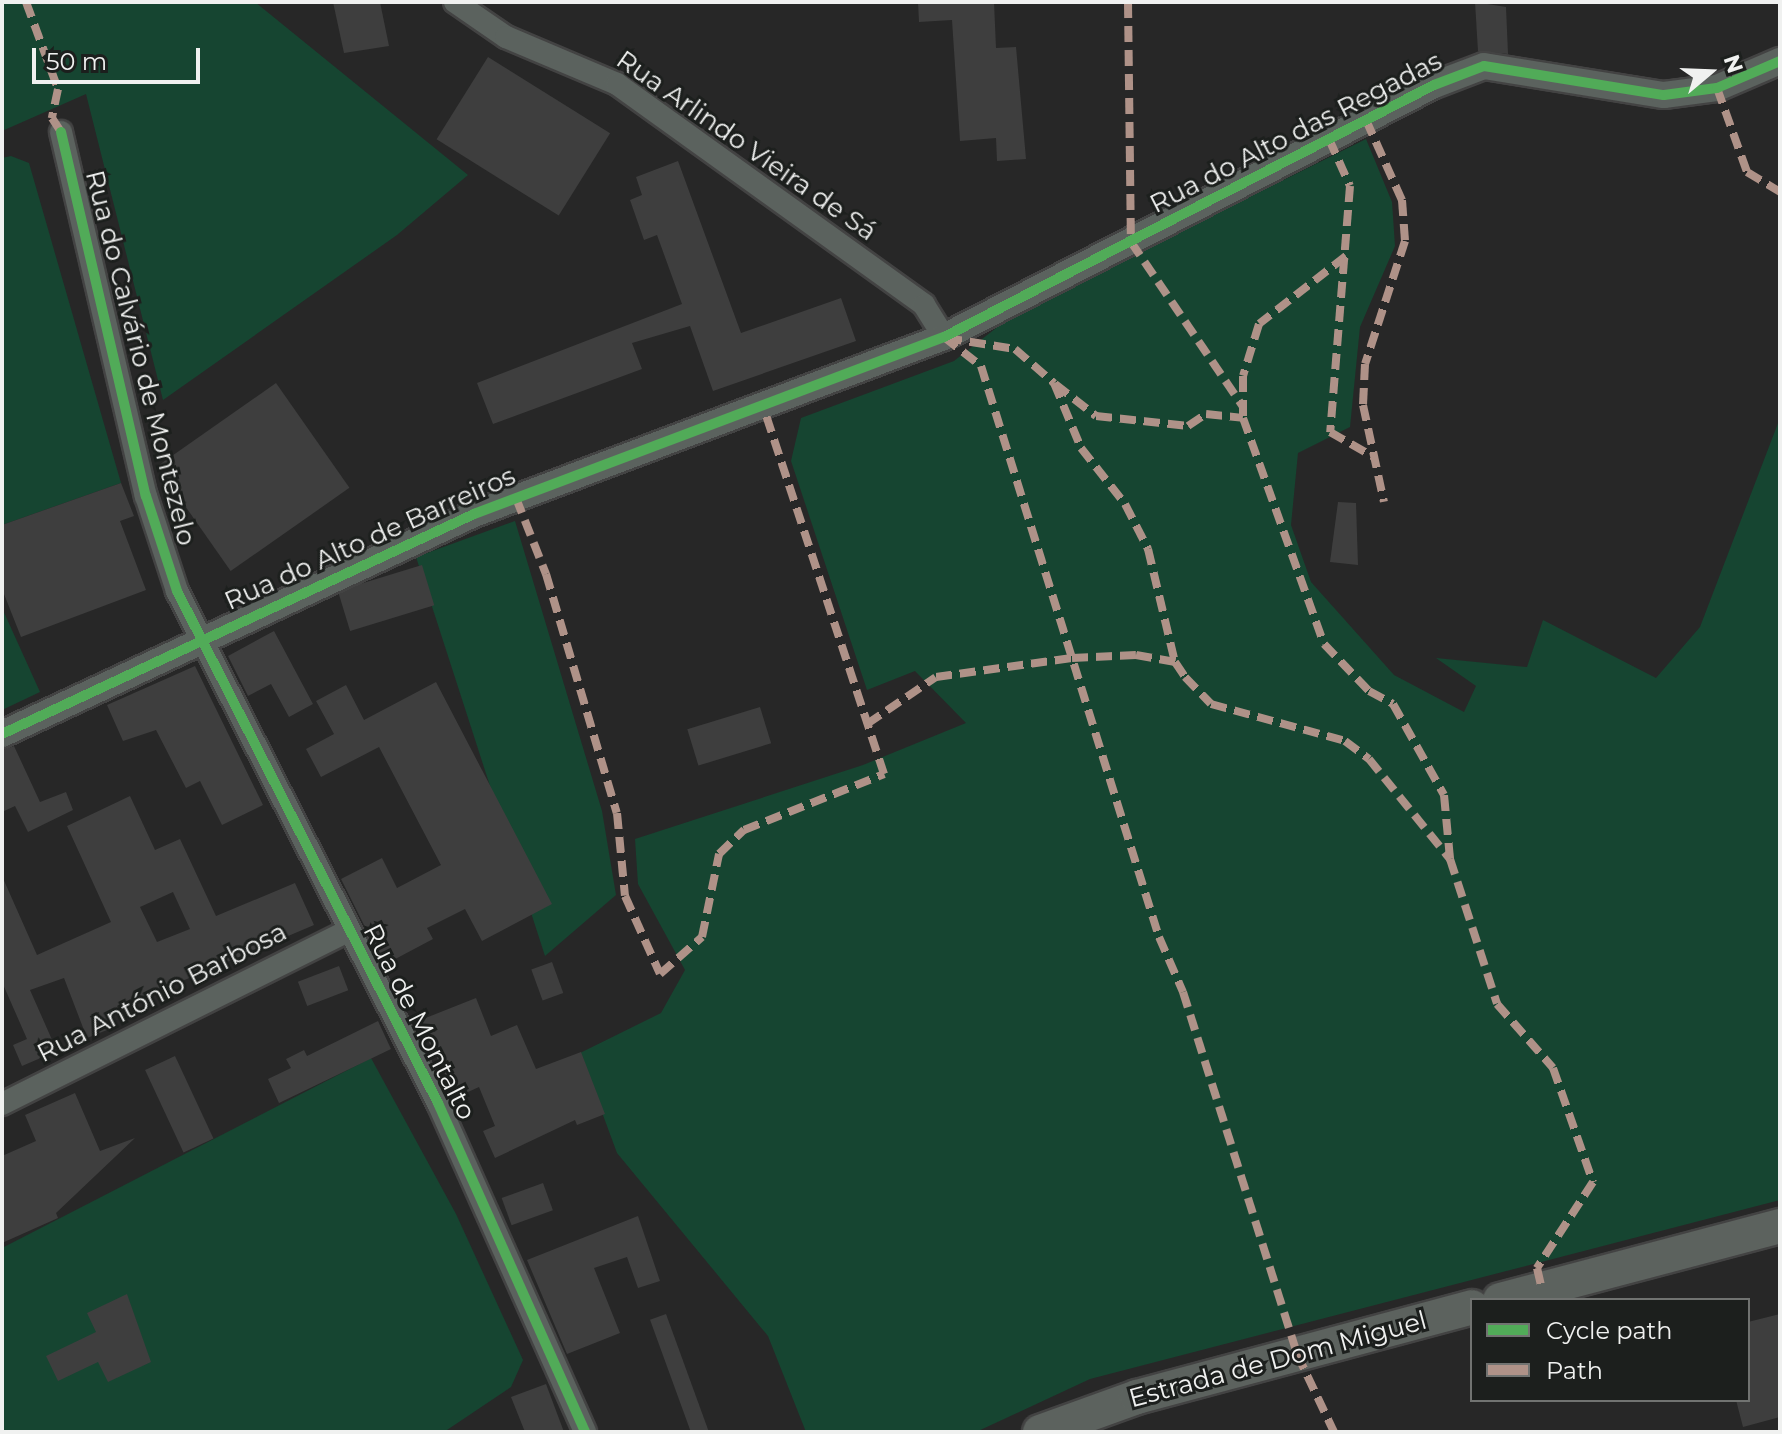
<!DOCTYPE html>
<meta charset="utf-8">
<style>
body{margin:0}
#map{position:relative;width:1782px;height:1434px;overflow:hidden;background:#272727;font-family:Montserrat,sans-serif}
div>[style]{position:absolute}
.green>*{inset:0;background:#164531}
.building>*{inset:0;background:#3e3e3e;transform-origin:0 0}
.roads{filter:drop-shadow(2px 0 #434343) drop-shadow(-2px 0 #434343) drop-shadow(0 2px #434343) drop-shadow(0 -2px #434343)}
.minor>*{height:22px;margin:-11px;padding:0 11px;transform-origin:11px;border-radius:11px;background:#5b625e}
.tertiary>*{height:26px;margin:-13px;padding:0 13px;transform-origin:13px;border-radius:13px;background:#5b625e}
.primary>*{height:34px;margin:-17px;padding:0 17px;transform-origin:17px;border-radius:17px;background:#5c625e}
.quiet>*{height:8px;margin-top:-4px;transform-origin:0;background:repeating-linear-gradient(90deg,#af9288 0 16px,transparent 0 24px)}
.cycleway>*{height:10px;margin:-5px;padding:0 5px;transform-origin:5px;border-radius:5px;background:#51ab58}
span{translate:-50% -50%;white-space:nowrap;text-align:center;line-height:1.15;-webkit-text-stroke:6px #1c1f1d;paint-order:stroke}
.street-label{font-size:26px;color:#f0f1f0}
.frame{position:absolute;inset:0;border:4px solid #f0f1f0;pointer-events:none}
.legend{position:absolute;left:1470px;top:1298px;width:280px;height:104px;box-sizing:border-box;background:#1c1f1d;border:2px solid #717371;margin:0;padding:10px 14px;list-style:none;font-size:24px;color:#f0f1f0}
.legend li{display:flex;align-items:center;gap:16px;height:40px}
.legend b{width:40px;border:2px solid #717371}
.north{position:absolute;left:1670px;top:32px;width:80px;height:80px;-webkit-text-stroke:6px #1c1f1d;paint-order:stroke;rotate:71deg;font-size:22px;font-weight:700;line-height:32px;text-align:center;color:#f0f1f0}
.north::after{content:'';display:block;margin:auto;width:28px;height:36px;background:#f0f1f0;clip-path:polygon(50% 0,100% 100%,50% 72%,0 100%)}
.scale{position:absolute;left:32px;top:48px;width:168px;height:36px;box-sizing:border-box;border:4px solid #f0f1f0;border-top:0;padding-left:10px;font-size:24px;line-height:28px;white-space:nowrap;color:#f0f1f0;-webkit-text-stroke:6px #1c1f1d;paint-order:stroke}
</style>
<div id="map">
<div class="green">
<i style="clip-path:polygon(2px 2px,255px 2px,468px 175px,397px 235px,163px 400px,86px 94px,2px 131px)"></i>
<i style="clip-path:polygon(1366px 139px,1392px 202px,1395px 246px,1360px 327px,1350px 427px,1298px 453px,1291px 525px,1311px 582px,1394px 675px,1464px 712px,1476px 686px,1436px 658px,1527px 667px,1543px 620px,1656px 678px,1700px 627px,1780px 418px,1780px 1200px,1090px 1379px,976px 1432px,806px 1432px,768px 1336px,617px 1153px,580px 1053px,661px 1013px,685px 970px,638px 884px,635px 839px,863px 765px,966px 723px,915px 671px,867px 690px,791px 461px,801px 418px,954px 361px,1014px 314px)"></i>
<i style="clip-path:polygon(11px 156px,29px 163px,121px 483px,2px 525px,2px 158px)"></i>
<i style="clip-path:polygon(515px 521px,602px 811px,616px 895px,545px 956px,416px 557px)"></i>
<i style="clip-path:polygon(2px 608px,40px 692px,2px 710px)"></i>
<i style="clip-path:polygon(371px 1058px,456px 1214px,523px 1360px,511px 1387px,444px 1432px,2px 1432px,2px 1248px)"></i>
</div>
<div class="building">
<i style="clip-path:polygon(333px 2px,380px 2px,389px 46px,344px 53px)"></i>
<i style="clip-path:polygon(918px 2px,994px 2px,996px 48px,1016px 47px,1026px 159px,997px 161px,996px 138px,960px 141px,952px 20px,919px 22px)"></i>
<i style="clip-path:polygon(1475px 2px,1506px 7px,1508px 54px,1478px 51px)"></i>
<i style="left:488px;top:57px;width:144px;height:97px;rotate:32deg"></i>
<i style="clip-path:polygon(678px 161px,741px 333px,841px 298px,856px 341px,713px 391px,690px 326px,632px 343px,642px 369px,493px 424px,477px 383px,682px 304px,657px 235px,644px 240px,630px 200px,642px 195px,636px 177px)"></i>
<i style="left:276px;top:383px;width:128px;height:145px;rotate:55deg"></i>
<i style="clip-path:polygon(121px 483px,134px 516px,120px 521px,146px 590px,21px 637px,2px 589px,2px 525px)"></i>
<i style="clip-path:polygon(1338px 502px,1356px 503px,1358px 565px,1330px 562px)"></i>
<i style="left:422px;top:565px;width:42px;height:88px;rotate:73deg"></i>
<i style="clip-path:polygon(274px 631px,313px 704px,289px 717px,271px 684px,248px 696px,228px 656px)"></i>
<i style="clip-path:polygon(195px 666px,263px 805px,222px 825px,200px 781px,186px 788px,156px 730px,123px 741px,107px 705px)"></i>
<i style="clip-path:polygon(436px 682px,552px 904px,482px 941px,465px 909px,427px 928px,433px 939px,384px 965px,341px 879px,382px 858px,397px 888px,441px 865px,379px 747px,321px 777px,306px 749px,334px 734px,316px 701px,346px 685px,364px 720px)"></i>
<i style="left:760px;top:707px;width:38px;height:76px;rotate:73deg"></i>
<i style="clip-path:polygon(14px 746px,40px 802px,66px 792px,73px 810px,28px 832px,15px 806px,2px 812px,2px 750px)"></i>
<i style="clip-path:polygon(evenodd,130px 796px,155px 850px,180px 839px,216px 916px,295px 883px,314px 925px,168px 987px,113px 1016px,117px 1026px,87px 1038px,64px 978px,30px 990px,57px 1051px,22px 1066px,13px 1045px,27px 1039px,2px 982px,2px 876px,37px 955px,111px 922px,67px 826px,130px 796px,173px 892px,190px 929px,157px 942px,140px 907px,173px 892px)"></i>
<i style="left:552px;top:962px;width:33px;height:22px;rotate:70deg"></i>
<i style="left:339px;top:966px;width:26px;height:44px;rotate:69deg"></i>
<i style="clip-path:polygon(476px 998px,491px 1036px,517px 1025px,536px 1069px,581px 1052px,605px 1114px,577px 1125px,575px 1120px,495px 1158px,483px 1131px,495px 1126px,479px 1087px,457px 1097px,418px 1021px)"></i>
<i style="clip-path:polygon(378px 1021px,391px 1049px,279px 1103px,268px 1079px,291px 1068px,286px 1059px,304px 1050px,307px 1056px)"></i>
<i style="left:175px;top:1056px;width:91px;height:33px;rotate:65deg"></i>
<i style="clip-path:polygon(75px 1093px,100px 1151px,135px 1138px,56px 1213px,58px 1218px,2px 1243px,2px 1156px,36px 1141px,25px 1115px)"></i>
<i style="left:543px;top:1183px;width:29px;height:44px;rotate:70deg"></i>
<i style="clip-path:polygon(638px 1216px,660px 1281px,638px 1288px,627px 1257px,594px 1268px,620px 1333px,567px 1354px,527px 1260px)"></i>
<i style="clip-path:polygon(127px 1294px,151px 1362px,108px 1382px,98px 1362px,58px 1381px,46px 1356px,96px 1332px,87px 1313px)"></i>
<i style="left:666px;top:1314px;width:126px;height:17px;rotate:70deg"></i>
<i style="clip-path:polygon(1780px 1314px,1780px 1417px,1743px 1427px,1736px 1400px,1748px 1400px,1748px 1322px)"></i>
<i style="clip-path:polygon(546px 1384px,564px 1432px,525px 1432px,511px 1397px)"></i>
</div>
<div class="roads">
<div class="minor">
<i style="left:455px;top:2px;width:62px;rotate:34.5deg"></i>
<i style="left:506px;top:37px;width:121px;rotate:22.9deg"></i>
<i style="left:617px;top:84px;width:378px;rotate:35.7deg"></i>
<i style="left:924px;top:305px;width:38px;rotate:58deg"></i>
<i style="left:61px;top:132px;width:374px;rotate:76.9deg"></i>
<i style="left:146px;top:496px;width:100px;rotate:71.9deg"></i>
<i style="left:177px;top:591px;width:575px;rotate:62.99deg"></i>
<i style="left:438px;top:1103px;width:360px;rotate:65.9deg"></i>
<i style="left:2px;top:1104px;width:387px;rotate:-26.6deg"></i>
</div>
<div class="tertiary">
<i style="left:2px;top:734px;width:521px;rotate:-24.99deg"></i>
<i style="left:474px;top:514px;width:502px;rotate:-20.64deg"></i>
<i style="left:944px;top:337px;width:551px;rotate:-27.22deg"></i>
<i style="left:1434px;top:85px;width:53px;rotate:-20.8deg"></i>
<i style="left:1484px;top:66px;width:182px;rotate:9.2deg"></i>
<i style="left:1664px;top:95px;width:53px;rotate:-7.5deg"></i>
<i style="left:1717px;top:88px;width:69px;rotate:-23.2deg"></i>
</div>
<div class="primary">
<i style="left:1500px;top:1300px;width:290px;rotate:-14.8deg"></i>
<i style="left:1040px;top:1432px;width:103px;rotate:-19.8deg"></i>
<i style="left:1137px;top:1397px;width:347px;rotate:-15deg"></i>
</div>
</div>
<div class="quiet">
<i style="left:26px;top:2px;width:93px;rotate:69.8deg"></i>
<i style="left:58px;top:89px;width:30px;rotate:102deg"></i>
<i style="left:52px;top:118px;width:17px;rotate:57deg"></i>
<i style="left:1128px;top:2px;width:240px;rotate:89.3deg"></i>
<i style="left:1131px;top:242px;width:199px;rotate:55.8deg"></i>
<i style="left:1717px;top:88px;width:89px;rotate:70.3deg"></i>
<i style="left:1747px;top:172px;width:39px;rotate:31deg"></i>
<i style="left:1366px;top:120px;width:88px;rotate:65.8deg"></i>
<i style="left:1402px;top:200px;width:41px;rotate:85.8deg"></i>
<i style="left:1405px;top:241px;width:129px;rotate:108deg"></i>
<i style="left:1365px;top:364px;width:41px;rotate:92.8deg"></i>
<i style="left:1363px;top:405px;width:99px;rotate:77.8deg"></i>
<i style="left:1329px;top:139px;width:51px;rotate:65.9deg"></i>
<i style="left:1350px;top:186px;width:247px;rotate:94.6deg"></i>
<i style="left:1330px;top:432px;width:51px;rotate:29.6deg"></i>
<i style="left:1346px;top:256px;width:110px;rotate:142deg"></i>
<i style="left:1259px;top:324px;width:54px;rotate:107.1deg"></i>
<i style="left:1243px;top:376px;width:42px;rotate:90deg"></i>
<i style="left:1243px;top:418px;width:240px;rotate:70.3deg"></i>
<i style="left:1324px;top:644px;width:65px;rotate:46.2deg"></i>
<i style="left:1369px;top:691px;width:27px;rotate:28deg"></i>
<i style="left:1393px;top:704px;width:104px;rotate:60.7deg"></i>
<i style="left:1444px;top:795px;width:64px;rotate:84.6deg"></i>
<i style="left:1450px;top:859px;width:152px;rotate:72deg"></i>
<i style="left:1497px;top:1004px;width:85px;rotate:48.8deg"></i>
<i style="left:1553px;top:1068px;width:121px;rotate:70.7deg"></i>
<i style="left:1593px;top:1182px;width:103px;rotate:123.1deg"></i>
<i style="left:1537px;top:1268px;width:22px;rotate:77deg"></i>
<i style="left:944px;top:337px;width:47px;rotate:38.1deg"></i>
<i style="left:981px;top:366px;width:598px;rotate:72.69deg"></i>
<i style="left:1159px;top:937px;width:60px;rotate:66.4deg"></i>
<i style="left:1183px;top:992px;width:380px;rotate:72.5deg"></i>
<i style="left:1297px;top:1354px;width:86px;rotate:64.6deg"></i>
<i style="left:946px;top:338px;width:70px;rotate:9.1deg"></i>
<i style="left:1015px;top:349px;width:52px;rotate:41.1deg"></i>
<i style="left:1054px;top:383px;width:70px;rotate:67.4deg"></i>
<i style="left:1081px;top:448px;width:71px;rotate:51.8deg"></i>
<i style="left:1125px;top:504px;width:51px;rotate:62.9deg"></i>
<i style="left:1148px;top:549px;width:116px;rotate:76.6deg"></i>
<i style="left:1175px;top:662px;width:18px;rotate:56deg"></i>
<i style="left:1185px;top:677px;width:37px;rotate:46deg"></i>
<i style="left:1211px;top:704px;width:139px;rotate:15.4deg"></i>
<i style="left:1345px;top:741px;width:30px;rotate:37deg"></i>
<i style="left:1369px;top:759px;width:129px;rotate:51deg"></i>
<i style="left:1055px;top:384px;width:52px;rotate:38deg"></i>
<i style="left:1096px;top:416px;width:93px;rotate:6.2deg"></i>
<i style="left:1188px;top:426px;width:22px;rotate:-34deg"></i>
<i style="left:1206px;top:414px;width:37px;rotate:6deg"></i>
<i style="left:516px;top:498px;width:82px;rotate:68.5deg"></i>
<i style="left:546px;top:574px;width:249px;rotate:73.5deg"></i>
<i style="left:617px;top:813px;width:83px;rotate:84.5deg"></i>
<i style="left:625px;top:896px;width:85px;rotate:65.8deg"></i>
<i style="left:660px;top:974px;width:56px;rotate:-41.4deg"></i>
<i style="left:702px;top:937px;width:85px;rotate:-78.4deg"></i>
<i style="left:719px;top:854px;width:35px;rotate:-44deg"></i>
<i style="left:744px;top:830px;width:151px;rotate:-21.8deg"></i>
<i style="left:884px;top:774px;width:388px;rotate:-108.2deg"></i>
<i style="left:867px;top:724px;width:83px;rotate:-34.3deg"></i>
<i style="left:936px;top:677px;width:137px;rotate:-8deg"></i>
<i style="left:1072px;top:658px;width:64px;rotate:-2.7deg"></i>
<i style="left:1136px;top:655px;width:40px;rotate:10deg"></i>
</div>
<div class="cycleway">
<i style="left:61px;top:132px;width:374px;rotate:76.9deg"></i>
<i style="left:146px;top:496px;width:100px;rotate:71.9deg"></i>
<i style="left:177px;top:591px;width:575px;rotate:62.99deg"></i>
<i style="left:438px;top:1103px;width:360px;rotate:65.9deg"></i>
<i style="left:2px;top:734px;width:521px;rotate:-24.99deg"></i>
<i style="left:474px;top:514px;width:502px;rotate:-20.64deg"></i>
<i style="left:944px;top:337px;width:551px;rotate:-27.22deg"></i>
<i style="left:1434px;top:85px;width:53px;rotate:-20.8deg"></i>
<i style="left:1484px;top:66px;width:182px;rotate:9.2deg"></i>
<i style="left:1664px;top:95px;width:53px;rotate:-7.5deg"></i>
<i style="left:1717px;top:88px;width:69px;rotate:-23.2deg"></i>
</div>
<div class="street-label">
<span style="left:1296px;top:133px;rotate:-27deg">Rua do Alto das Regadas</span>
<span style="left:746px;top:146px;rotate:35deg">Rua Arlindo Vieira de Sá</span>
<span style="left:140px;top:358px;rotate:76deg">Rua do Calvário de Montezelo</span>
<span style="left:370px;top:539px;rotate:-24deg">Rua do Alto de Barreiros</span>
<span style="left:162px;top:993px;rotate:-27deg">Rua António Barbosa</span>
<span style="left:419px;top:1022px;rotate:63deg">Rua de Montalto</span>
<span style="left:1278px;top:1360px;rotate:-15deg">Estrada de Dom Miguel</span>
</div>
<div class="frame"></div>
<ul class="legend">
<li><b style="height:10px;background:#51ab58"></b>Cycle path</li>
<li><b style="height:10px;background:#af9288"></b>Path</li>
</ul>
<div class="north">N</div>
<div class="scale">50 m</div>
</div>
